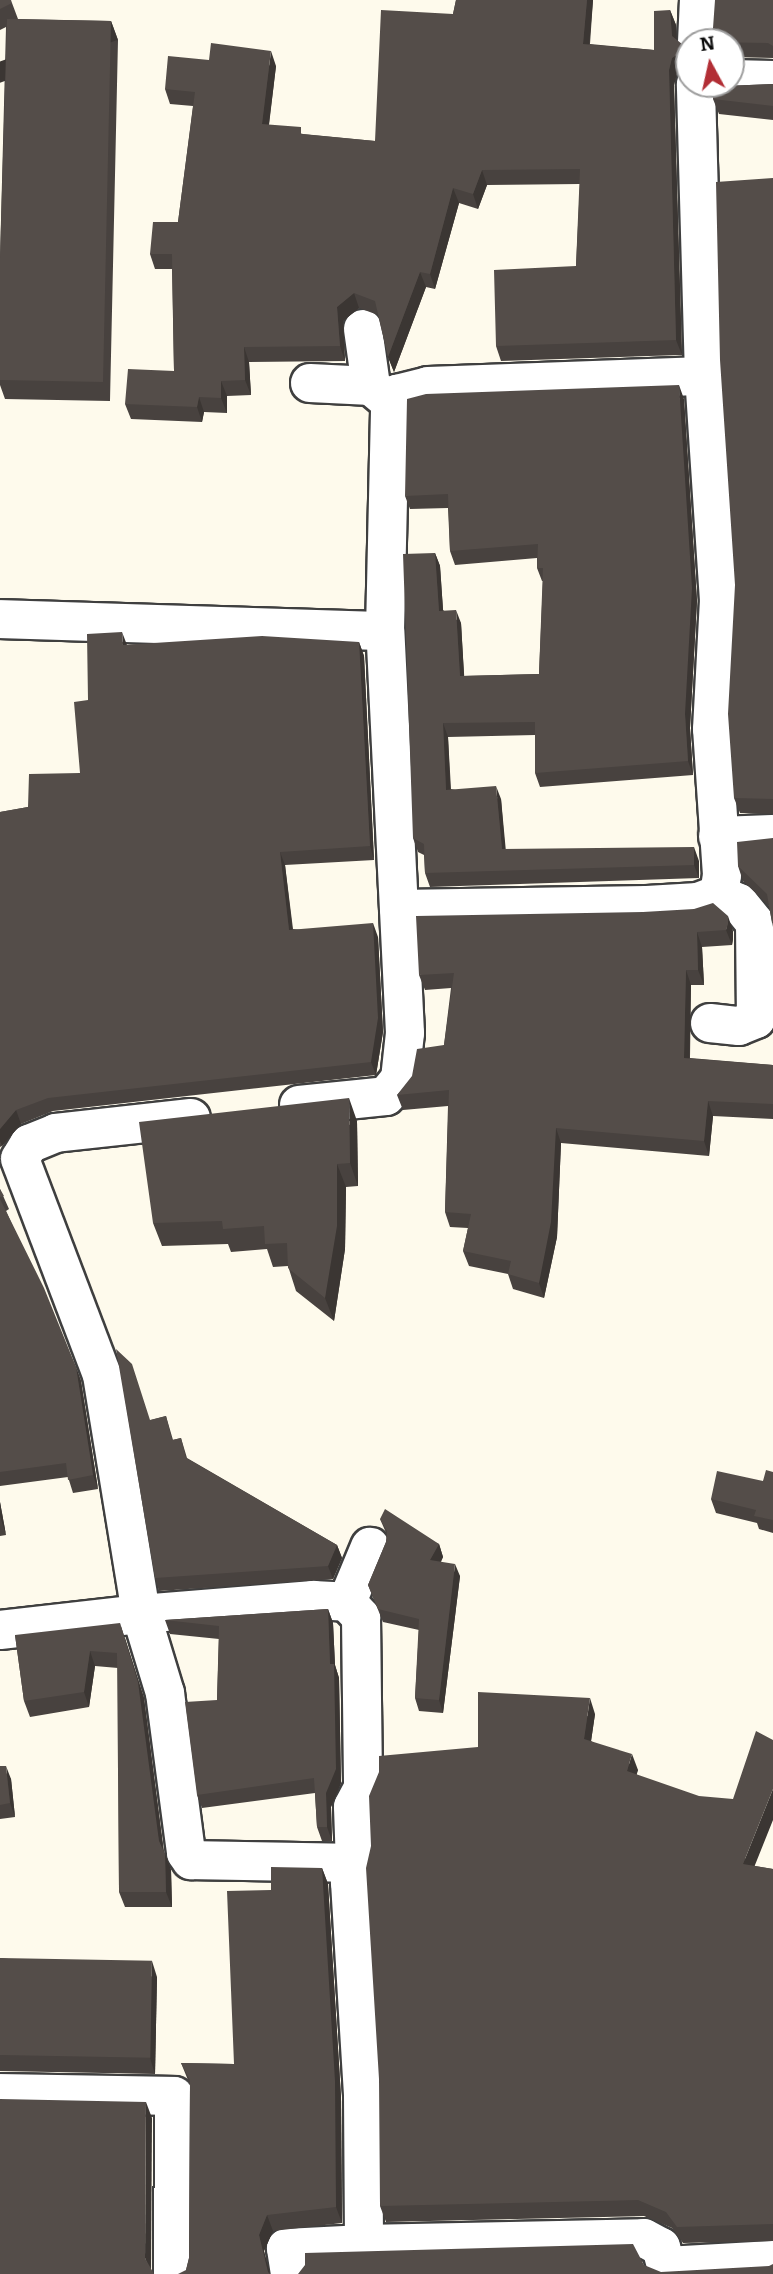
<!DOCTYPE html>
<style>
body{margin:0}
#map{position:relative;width:773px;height:2274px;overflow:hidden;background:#fefaec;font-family:Bitter,serif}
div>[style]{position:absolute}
.roads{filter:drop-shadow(2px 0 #3f3f3f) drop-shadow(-2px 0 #3f3f3f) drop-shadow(0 2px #3f3f3f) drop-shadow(0 -2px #3f3f3f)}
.minor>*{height:38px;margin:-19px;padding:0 19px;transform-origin:19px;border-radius:19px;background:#fff}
.wall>*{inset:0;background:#48423f}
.shaded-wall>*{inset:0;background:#3b3633;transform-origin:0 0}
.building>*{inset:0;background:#544d49;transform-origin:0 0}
span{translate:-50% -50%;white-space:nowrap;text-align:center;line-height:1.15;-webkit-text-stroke:7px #fff;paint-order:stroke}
.north{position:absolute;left:675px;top:28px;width:70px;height:70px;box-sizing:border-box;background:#fff;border:2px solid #9e9e9e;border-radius:50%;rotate:352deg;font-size:19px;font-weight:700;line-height:28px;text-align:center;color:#0c0c0c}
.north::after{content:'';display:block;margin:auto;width:24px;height:32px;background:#b22e35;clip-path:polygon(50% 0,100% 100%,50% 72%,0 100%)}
</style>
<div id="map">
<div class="roads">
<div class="minor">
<i style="left:697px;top:42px;width:42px;rotate:-87.3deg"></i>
<i style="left:731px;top:79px;width:42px;rotate:1.4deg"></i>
<i style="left:363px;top:329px;width:58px;rotate:82deg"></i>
<i style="left:371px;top:386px;width:25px;rotate:40deg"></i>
<i style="left:310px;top:383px;width:61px;rotate:2.8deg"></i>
<i style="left:0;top:619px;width:385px;rotate:1.8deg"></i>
<i style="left:718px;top:836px;width:55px;rotate:-2.1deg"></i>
<i style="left:399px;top:909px;width:248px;rotate:-0.9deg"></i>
<i style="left:647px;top:905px;width:51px;rotate:-3.4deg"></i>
<i style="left:698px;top:902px;width:22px;rotate:-21deg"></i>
<i style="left:719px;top:894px;width:19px;rotate:-81deg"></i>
<i style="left:722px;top:875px;width:146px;rotate:-93.9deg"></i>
<i style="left:712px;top:729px;width:128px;rotate:-86.9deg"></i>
<i style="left:719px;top:601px;width:225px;rotate:-93.8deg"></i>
<i style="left:704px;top:376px;width:292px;rotate:-91.6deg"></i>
<i style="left:710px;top:1023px;width:29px;rotate:6deg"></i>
<i style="left:739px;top:1026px;width:18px;rotate:-22deg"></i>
<i style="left:756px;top:1019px;width:96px;rotate:-90.6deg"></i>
<i style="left:755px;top:923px;width:26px;rotate:-129deg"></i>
<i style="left:739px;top:903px;width:22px;rotate:-156deg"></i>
<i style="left:299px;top:1105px;width:87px;rotate:-5.9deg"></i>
<i style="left:386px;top:1096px;width:22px;rotate:-51deg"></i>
<i style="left:400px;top:1079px;width:46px;rotate:-83.8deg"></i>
<i style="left:405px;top:1033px;width:402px;rotate:-92.8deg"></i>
<i style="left:385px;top:631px;width:229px;rotate:-88.7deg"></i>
<i style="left:390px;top:402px;width:11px;rotate:-49deg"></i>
<i style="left:397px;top:394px;width:32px;rotate:-14deg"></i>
<i style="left:428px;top:386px;width:276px;rotate:-2.1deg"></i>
<i style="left:191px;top:1118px;width:136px;rotate:173.7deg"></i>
<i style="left:56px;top:1133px;width:29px;rotate:158deg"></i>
<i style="left:29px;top:1144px;width:17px;rotate:121deg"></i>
<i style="left:20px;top:1159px;width:231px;rotate:69.2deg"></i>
<i style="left:102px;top:1375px;width:242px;rotate:80.7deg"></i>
<i style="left:141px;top:1614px;width:173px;rotate:-4.7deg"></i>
<i style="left:313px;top:1600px;width:34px;rotate:3deg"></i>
<i style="left:347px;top:1602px;width:21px;rotate:47deg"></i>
<i style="left:361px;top:1617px;width:171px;rotate:89.3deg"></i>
<i style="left:363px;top:1788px;width:21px;rotate:118deg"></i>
<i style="left:353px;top:1807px;width:56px;rotate:88deg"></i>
<i style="left:355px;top:1863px;width:20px;rotate:105deg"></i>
<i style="left:350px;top:1882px;width:214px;rotate:86.5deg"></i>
<i style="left:363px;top:2096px;width:148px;rotate:89.6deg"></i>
<i style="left:347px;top:1602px;width:60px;rotate:-67.3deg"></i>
<i style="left:0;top:1630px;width:142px;rotate:-6.5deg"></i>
<i style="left:141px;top:1614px;width:83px;rotate:73.1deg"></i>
<i style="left:165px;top:1693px;width:161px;rotate:82.5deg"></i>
<i style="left:186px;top:1853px;width:9px;rotate:54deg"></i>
<i style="left:191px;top:1860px;width:164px;rotate:1deg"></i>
<i style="left:0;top:2093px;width:174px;rotate:1deg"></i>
<i style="left:174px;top:2096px;width:178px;rotate:90.3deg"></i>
<i style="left:290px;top:2274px;width:26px;rotate:-99deg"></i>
<i style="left:286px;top:2248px;width:78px;rotate:-2.9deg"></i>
<i style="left:364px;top:2244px;width:280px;rotate:-1.2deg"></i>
<i style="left:644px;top:2238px;width:19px;rotate:28deg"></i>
<i style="left:661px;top:2247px;width:20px;rotate:75deg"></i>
<i style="left:666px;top:2266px;width:107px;rotate:-3.2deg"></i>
</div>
</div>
<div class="wall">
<i style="clip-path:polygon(0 0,12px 3px,18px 19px,111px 21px,118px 40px,110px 401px,5px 399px,0 385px,0 259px,6px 27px,0 30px)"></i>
<i style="clip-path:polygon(456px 0,593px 0,590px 44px,654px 50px,670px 10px,676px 25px,677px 73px,674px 85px,682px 355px,501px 361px,496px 346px,576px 266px,580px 184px,487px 185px,478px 209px,459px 203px,435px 289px,426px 287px,394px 372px,388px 357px,378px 315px,359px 308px,343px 321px,345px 361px,249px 362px,251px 395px,227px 396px,227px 413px,204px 412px,202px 422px,131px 419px,125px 404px,174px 371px,172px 269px,155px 269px,150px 254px,178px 222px,193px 106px,170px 104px,165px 89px,209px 60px,276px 66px,269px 125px,303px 134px,375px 141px,453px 14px)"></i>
<i style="clip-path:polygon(773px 0,773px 58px,731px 57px,731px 42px,710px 39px,713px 28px)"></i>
<i style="clip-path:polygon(773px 84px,773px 120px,719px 114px,713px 99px,725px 86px)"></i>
<i style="clip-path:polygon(773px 178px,773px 814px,740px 813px,734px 798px)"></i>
<i style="clip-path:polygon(684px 399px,697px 601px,690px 728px,693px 775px,540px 787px,535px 773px,535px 735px,448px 737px,451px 789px,501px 799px,505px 849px,699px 861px,699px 878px,430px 887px,425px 873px,424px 855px,418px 852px,413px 838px,435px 553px,440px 566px,443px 610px,461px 623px,464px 676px,539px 674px,543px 581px,542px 581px,537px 568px,537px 558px,455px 565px,450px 551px,448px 508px,410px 509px,405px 496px)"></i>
<i style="clip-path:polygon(359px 642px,364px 656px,374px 860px,285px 865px,293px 929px,378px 937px,383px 1032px,376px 1075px,53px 1111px,21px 1124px,2px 1146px,0 1147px,0 812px,28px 807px,80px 773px,88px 700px,127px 645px)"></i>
<i style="clip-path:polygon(773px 838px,773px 927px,769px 906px,743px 881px,738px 866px)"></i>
<i style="clip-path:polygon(643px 912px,733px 931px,733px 939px,732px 945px,702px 947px,704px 985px,691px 985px,690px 1058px,773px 1065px,773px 1119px,713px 1116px,709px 1156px,561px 1143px,557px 1237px,544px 1298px,513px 1289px,508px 1274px,469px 1266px,463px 1251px,468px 1228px,450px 1227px,445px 1212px,448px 1106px,403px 1110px,397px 1095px,444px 1045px,451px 988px,425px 990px,419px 975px)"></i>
<i style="clip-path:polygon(357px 1121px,358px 1186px,346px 1187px,345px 1249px,334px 1321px,296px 1291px,288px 1266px,273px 1267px,267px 1249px,231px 1252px,228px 1244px,162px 1246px,153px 1223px)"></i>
<i style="clip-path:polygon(0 1189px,9px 1209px,6px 1211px,76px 1367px,81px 1381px,98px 1489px,73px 1493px,68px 1477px,0 1486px)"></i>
<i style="clip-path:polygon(166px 1416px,173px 1440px,181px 1438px,187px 1458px,337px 1545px,342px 1558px,333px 1579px,159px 1591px,155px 1578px,151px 1420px)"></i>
<i style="clip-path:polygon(773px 1472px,773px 1533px,759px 1529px,757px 1523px,716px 1513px,711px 1499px,763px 1481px)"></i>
<i style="clip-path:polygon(0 1502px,6px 1535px,0 1536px)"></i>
<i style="clip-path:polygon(380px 1519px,439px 1544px,443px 1557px,441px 1562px,460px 1576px,443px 1713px,419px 1711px,415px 1698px,419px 1630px,383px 1622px,368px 1585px,386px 1542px,387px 1535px)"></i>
<i style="clip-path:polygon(328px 1609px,333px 1623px,335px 1665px,339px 1678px,341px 1783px,331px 1807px,332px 1841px,322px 1841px,317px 1827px,315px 1793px,202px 1808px,197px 1795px,217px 1700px,219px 1639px,170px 1634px,165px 1620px)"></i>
<i style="clip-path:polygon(15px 1635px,125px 1638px,144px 1698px,164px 1851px,171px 1870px,172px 1907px,125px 1907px,119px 1892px,118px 1668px,95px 1666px,89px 1707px,30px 1717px,24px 1701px)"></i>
<i style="clip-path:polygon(595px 1714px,591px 1741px,638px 1770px,636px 1774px,755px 1866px,773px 1869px,773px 2241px,683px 2243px,672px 2228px,644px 2216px,386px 2222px,380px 2206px,478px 1747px)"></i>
<i style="clip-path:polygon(0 1766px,11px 1779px,15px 1817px,0 1819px)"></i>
<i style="clip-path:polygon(322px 1868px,328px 1884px,341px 2097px,342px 2223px,273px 2231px,264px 2251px,270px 2274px,186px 2270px,189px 2258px,190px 2085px,181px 2063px,234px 2064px,271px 1890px)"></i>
<i style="clip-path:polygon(0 1958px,157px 1977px,155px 2074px,0 2071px)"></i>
</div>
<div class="shaded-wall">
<i style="clip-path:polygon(587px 0,593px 0,588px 59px,583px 44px)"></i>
<i style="clip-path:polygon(670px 10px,676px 25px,677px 51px,672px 36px)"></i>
<i style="left:111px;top:21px;width:20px;height:361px;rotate:70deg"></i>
<i style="clip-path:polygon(687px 48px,689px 53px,689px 65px,677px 73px,674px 85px,682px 355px,676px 340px,669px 70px,672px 58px)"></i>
<i style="clip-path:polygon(271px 51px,276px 66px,267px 139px,262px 124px)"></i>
<i style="clip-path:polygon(482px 170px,487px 185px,478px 209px,473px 194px)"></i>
<i style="clip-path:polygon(453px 188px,459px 203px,435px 289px,430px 274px)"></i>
<i style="clip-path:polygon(420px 272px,426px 287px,394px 372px,388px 357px)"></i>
<i style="clip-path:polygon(354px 293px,359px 308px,343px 321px,345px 361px,340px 346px,337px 307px)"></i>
<i style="clip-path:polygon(244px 347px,249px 362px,251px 395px,245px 380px)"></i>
<i style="clip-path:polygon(221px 381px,227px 396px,227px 413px,221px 398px)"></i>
<i style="clip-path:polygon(679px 385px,684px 399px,697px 601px,690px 728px,693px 775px,688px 761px,685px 714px)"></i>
<i style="clip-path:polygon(199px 397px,204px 412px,202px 422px,197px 407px)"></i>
<i style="clip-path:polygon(435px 553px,440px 566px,444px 624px,439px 611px)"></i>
<i style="clip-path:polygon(456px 610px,461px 623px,465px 690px,460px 676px)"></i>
<i style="clip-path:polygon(122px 632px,127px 645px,123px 645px)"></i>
<i style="clip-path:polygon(359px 642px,364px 656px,374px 860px,370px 846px)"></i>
<i style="clip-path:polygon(443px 723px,448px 737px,451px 803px,446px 790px)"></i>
<i style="clip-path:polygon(496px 786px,501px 799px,507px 863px,502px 849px)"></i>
<i style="clip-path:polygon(694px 847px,699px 861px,699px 878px,694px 865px)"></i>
<i style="clip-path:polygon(280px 852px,285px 865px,294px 943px,289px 930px)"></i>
<i style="clip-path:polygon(728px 916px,733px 931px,733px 939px,732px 945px,726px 930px)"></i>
<i style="clip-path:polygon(373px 923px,378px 937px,383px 1032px,376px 1075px,371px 1062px)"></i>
<i style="clip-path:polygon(697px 932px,702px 947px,704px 985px,698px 970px)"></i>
<i style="clip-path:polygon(686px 970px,691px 985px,689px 1073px,684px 1058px)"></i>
<i style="clip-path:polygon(349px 1098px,357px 1121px,358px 1186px,350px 1163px)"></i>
<i style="clip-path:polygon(708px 1101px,713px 1116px,709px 1156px,704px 1141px)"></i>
<i style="clip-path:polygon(16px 1110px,21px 1124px,2px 1146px,0 1141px,0 1129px)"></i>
<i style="clip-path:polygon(556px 1128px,561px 1143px,557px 1237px,544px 1298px,539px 1283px)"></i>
<i style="clip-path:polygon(337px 1164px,346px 1187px,345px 1249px,334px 1321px,325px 1298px)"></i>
<i style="clip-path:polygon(76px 1367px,81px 1381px,98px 1489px,93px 1475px)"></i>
<i style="clip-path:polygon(0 1502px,6px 1535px,0 1516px)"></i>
<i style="clip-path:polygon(439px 1544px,443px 1557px,434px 1573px,430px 1560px)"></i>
<i style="clip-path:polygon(337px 1545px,342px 1558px,333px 1579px,328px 1566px)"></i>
<i style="clip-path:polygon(455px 1564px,460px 1576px,443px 1713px,439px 1700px)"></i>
<i style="clip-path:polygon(328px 1609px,333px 1623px,335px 1665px,339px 1678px,341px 1783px,331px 1807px,332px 1841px,327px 1827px,326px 1793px,330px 1664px)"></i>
<i style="clip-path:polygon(120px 1623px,144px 1698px,164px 1856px,159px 1841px)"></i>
<i style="clip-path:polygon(90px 1651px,95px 1666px,89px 1707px,84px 1692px)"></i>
<i style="clip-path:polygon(590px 1698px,595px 1714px,589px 1755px,584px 1739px)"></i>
<i style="clip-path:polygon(632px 1754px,638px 1770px,633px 1787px,627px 1771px)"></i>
<i style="clip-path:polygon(6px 1766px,11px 1779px,15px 1817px,10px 1803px)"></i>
<i style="clip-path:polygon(773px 1789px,773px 1820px,749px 1880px,743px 1864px)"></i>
<i style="clip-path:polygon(165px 1854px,171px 1870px,172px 1907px,166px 1892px)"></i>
<i style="clip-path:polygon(322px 1868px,328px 1884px,341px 2097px,342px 2223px,336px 2207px)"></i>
<i style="clip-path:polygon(152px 1961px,157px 1977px,155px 2074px,150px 2058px)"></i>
<i style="clip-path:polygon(146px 2102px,152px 2118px,151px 2274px,145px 2258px)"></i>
<i style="clip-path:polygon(267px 2215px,273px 2231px,264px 2251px,270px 2274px,268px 2274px,259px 2235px)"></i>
</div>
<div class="building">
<i style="clip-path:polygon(0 0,11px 0,12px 3px,0 9px)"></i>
<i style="clip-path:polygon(456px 0,587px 0,583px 44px,654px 50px,654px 11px,670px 10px,672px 36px,687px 48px,672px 58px,669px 70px,676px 340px,496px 346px,494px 270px,576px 266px,580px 169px,482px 170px,473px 194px,453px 188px,430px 274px,420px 272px,388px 357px,375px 301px,354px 293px,337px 307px,340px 346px,244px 347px,245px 380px,221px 381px,221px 398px,199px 397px,197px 407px,125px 404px,128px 369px,174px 371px,172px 254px,150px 254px,153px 222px,178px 222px,195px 92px,165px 89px,168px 56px,209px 60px,211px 43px,271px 51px,262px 124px,301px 127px,301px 134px,375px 141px,381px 10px,453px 14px)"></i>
<i style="clip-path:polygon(715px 0,773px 0,773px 46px,768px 43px,705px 42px,710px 39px,713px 28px)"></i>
<i style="clip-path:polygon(7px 19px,111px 21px,103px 382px,0 380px,0 259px)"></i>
<i style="clip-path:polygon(713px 84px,720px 84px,725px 86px,773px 84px,773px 106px,713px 99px)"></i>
<i style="clip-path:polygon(773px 178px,773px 799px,734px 798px,728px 714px,735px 585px,720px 360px,716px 182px)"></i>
<i style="clip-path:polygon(679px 385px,692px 588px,685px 714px,688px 761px,535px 773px,535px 722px,443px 723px,446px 790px,496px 786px,502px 849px,694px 847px,694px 865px,425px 873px,424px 844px,413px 838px,403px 554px,435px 553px,439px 611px,456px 610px,460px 676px,539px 674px,543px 568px,537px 568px,538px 544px,450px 551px,448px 494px,405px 496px,407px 399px,426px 394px)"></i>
<i style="clip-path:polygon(122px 632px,123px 645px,262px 636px,359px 642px,370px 846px,280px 852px,289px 930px,373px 923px,378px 1018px,371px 1062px,48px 1098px,16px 1110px,0 1129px,0 812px,28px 807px,29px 774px,80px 773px,74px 702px,88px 700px,87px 634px)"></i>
<i style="clip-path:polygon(773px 838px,773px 923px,772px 923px,767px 894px,738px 866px,737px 842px)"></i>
<i style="clip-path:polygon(713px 903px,728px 916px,728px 924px,726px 930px,697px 932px,698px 970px,686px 970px,684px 1058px,773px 1065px,773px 1104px,708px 1101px,704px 1141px,556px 1128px,551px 1222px,539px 1283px,508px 1274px,511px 1261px,463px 1251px,471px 1214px,445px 1212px,449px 1090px,397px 1095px,412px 1076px,417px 1049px,444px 1045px,454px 973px,419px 975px,416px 916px,643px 912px,694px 909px)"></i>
<i style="clip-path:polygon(349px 1098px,350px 1163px,337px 1164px,337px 1226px,325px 1298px,288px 1268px,287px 1243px,265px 1244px,264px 1226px,223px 1229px,222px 1221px,153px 1223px,139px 1122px)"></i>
<i style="clip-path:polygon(0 1189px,4px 1196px,0 1197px)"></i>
<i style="clip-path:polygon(0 1199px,44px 1288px,76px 1367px,93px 1475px,68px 1480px,66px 1463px,0 1472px)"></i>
<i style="clip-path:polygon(116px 1349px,132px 1364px,150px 1420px,166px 1416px,172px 1440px,181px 1438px,186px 1458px,337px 1545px,328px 1566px,155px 1578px)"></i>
<i style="clip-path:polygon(766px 1470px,773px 1472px,773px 1520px,754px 1516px,756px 1510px,711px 1499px,717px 1471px,763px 1481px)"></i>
<i style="clip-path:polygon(385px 1509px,439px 1544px,430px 1560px,455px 1564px,439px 1700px,415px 1698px,419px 1619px,378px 1609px,368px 1585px,386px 1542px,387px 1531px,380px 1519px)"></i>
<i style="clip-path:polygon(328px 1609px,330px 1664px,334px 1664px,336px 1769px,326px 1793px,327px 1827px,317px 1827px,314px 1778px,197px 1795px,185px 1702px,217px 1700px,219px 1626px,165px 1620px)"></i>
<i style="clip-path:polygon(120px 1623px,138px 1682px,159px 1841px,165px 1854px,166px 1892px,119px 1892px,117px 1653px,90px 1651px,84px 1692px,24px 1701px,15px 1635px)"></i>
<i style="clip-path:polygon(478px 1692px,590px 1698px,584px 1739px,632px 1754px,627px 1771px,699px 1796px,733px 1799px,756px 1731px,773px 1740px,773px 1789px,743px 1864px,773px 1869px,773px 2224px,677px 2227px,666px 2212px,638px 2200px,380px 2206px,379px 2079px,366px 1868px,371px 1846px,369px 1796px,379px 1772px,379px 1756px,478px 1747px)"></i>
<i style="clip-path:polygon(0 1766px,6px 1766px,10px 1803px,0 1805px)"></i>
<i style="clip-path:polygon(271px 1867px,322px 1868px,335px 2081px,336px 2207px,267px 2215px,259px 2235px,268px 2272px,270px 2274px,178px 2274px,186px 2270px,189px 2258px,190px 2080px,181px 2063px,234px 2064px,227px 1891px,271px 1890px)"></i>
<i style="left:0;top:1958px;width:152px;height:97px;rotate:1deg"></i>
<i style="clip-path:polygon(0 2099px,146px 2102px,145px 2258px,154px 2274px,0 2274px)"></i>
<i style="clip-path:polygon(633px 2244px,644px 2265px,661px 2272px,769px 2266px,773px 2264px,773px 2274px,298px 2274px,305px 2265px,305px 2253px)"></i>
</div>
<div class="north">N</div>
</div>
